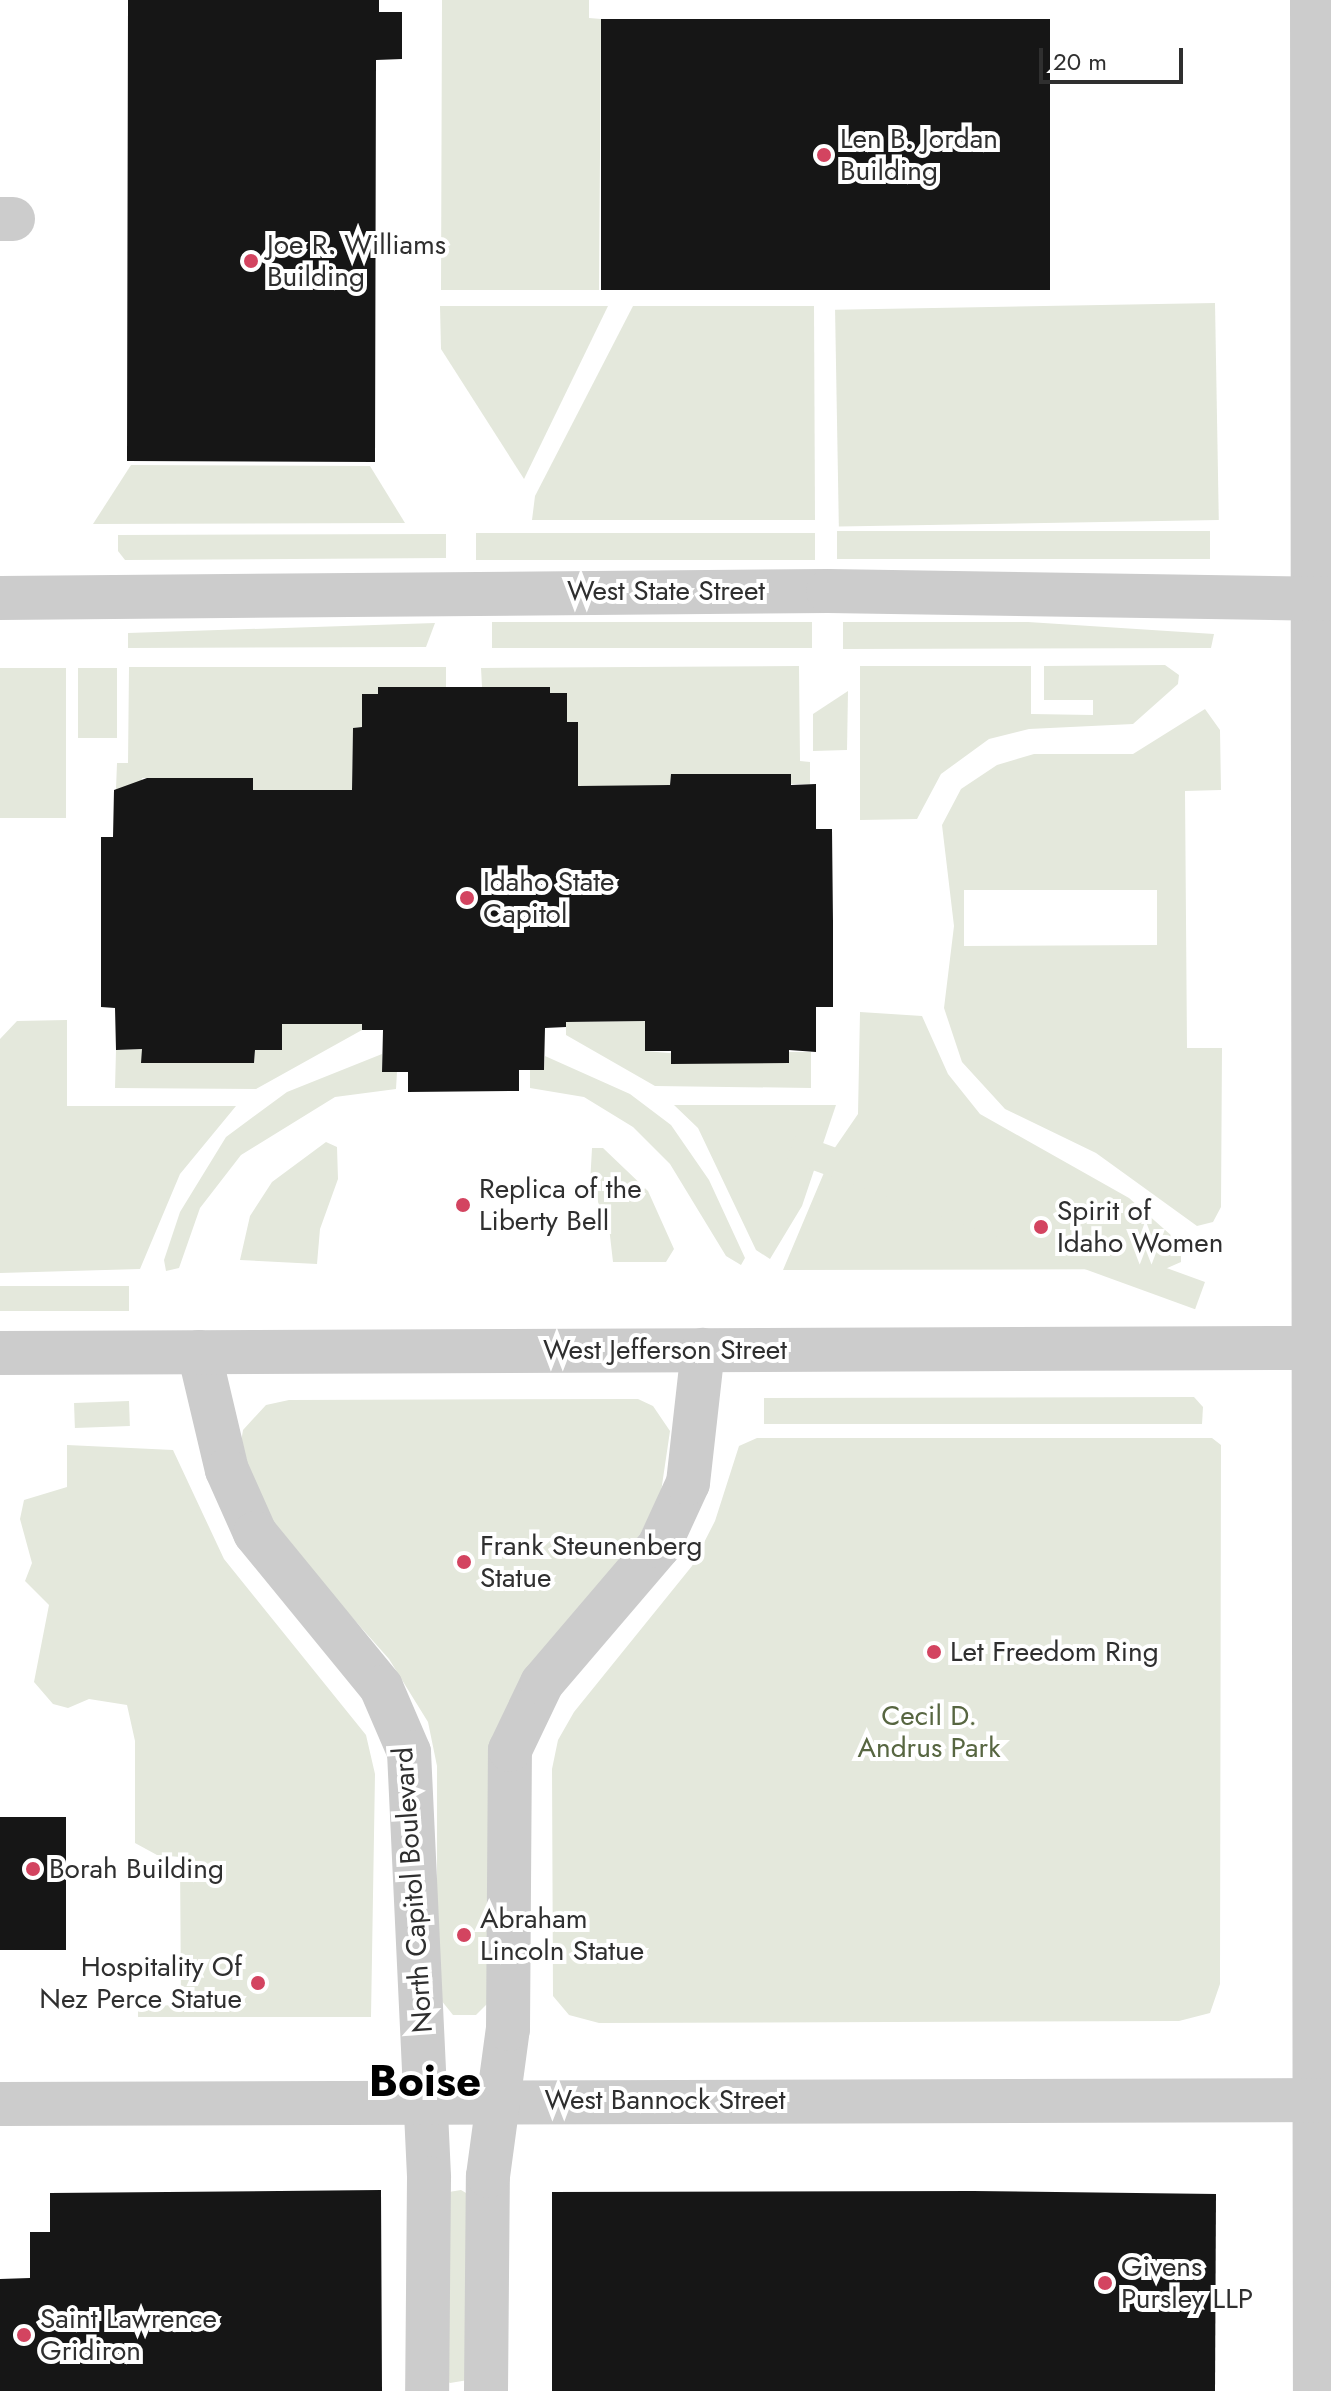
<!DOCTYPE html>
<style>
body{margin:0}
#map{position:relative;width:1331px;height:2391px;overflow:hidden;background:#fff;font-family:Jost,sans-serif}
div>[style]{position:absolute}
.green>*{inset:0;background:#e4e8dc;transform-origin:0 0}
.building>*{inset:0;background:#161616;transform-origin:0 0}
.minor>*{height:44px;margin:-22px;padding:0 22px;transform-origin:22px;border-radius:22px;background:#ccc}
.dots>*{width:22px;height:22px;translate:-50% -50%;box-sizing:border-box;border:4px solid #fff;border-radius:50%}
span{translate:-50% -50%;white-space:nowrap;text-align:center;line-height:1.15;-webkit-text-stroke:8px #fff;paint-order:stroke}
.poi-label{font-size:28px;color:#2f2f2f}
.left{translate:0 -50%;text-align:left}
.right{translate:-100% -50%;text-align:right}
.street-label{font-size:28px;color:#2f2f2f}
.park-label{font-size:28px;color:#576641}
.town-label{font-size:44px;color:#000;font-weight:700}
.scale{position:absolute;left:1039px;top:48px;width:144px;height:36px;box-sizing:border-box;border:4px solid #2f2f2f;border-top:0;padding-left:10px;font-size:24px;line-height:28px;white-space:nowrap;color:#2f2f2f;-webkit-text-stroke:6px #fff;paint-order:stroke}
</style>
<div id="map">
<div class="green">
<i style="clip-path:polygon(442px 0,589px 0,589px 18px,601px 19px,599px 290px,441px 290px)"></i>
<i style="left:1215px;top:303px;width:217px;height:380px;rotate:89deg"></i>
<i style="clip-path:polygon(440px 306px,608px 306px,524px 479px,441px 349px)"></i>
<i style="clip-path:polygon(633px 306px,814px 306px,815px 520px,532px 520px,535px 496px)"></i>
<i style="clip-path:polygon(131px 465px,370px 466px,405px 523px,93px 524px)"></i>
<i style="left:1210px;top:531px;width:28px;height:373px;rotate:90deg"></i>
<i style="left:815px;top:533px;width:27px;height:339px;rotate:90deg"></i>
<i style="clip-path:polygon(446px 534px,446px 558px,125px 560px,118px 551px,118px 535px)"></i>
<i style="left:812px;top:622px;width:26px;height:320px;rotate:90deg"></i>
<i style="clip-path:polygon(843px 622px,1028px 622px,1214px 634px,1211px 648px,843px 649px)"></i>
<i style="clip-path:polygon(435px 623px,426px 647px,128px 648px,128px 633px)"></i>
<i style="clip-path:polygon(1165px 665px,1179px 675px,1178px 684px,1133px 724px,1029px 729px,989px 739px,941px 774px,917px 819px,860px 820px,860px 666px,1031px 666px,1031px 714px,1093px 715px,1093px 700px,1044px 700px,1044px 666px)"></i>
<i style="clip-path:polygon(799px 666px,800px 761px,810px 762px,810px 784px,791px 784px,790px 774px,671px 774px,670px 785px,566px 816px,567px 693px,550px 693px,550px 687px,482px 687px,481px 668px)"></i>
<i style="clip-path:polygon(129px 667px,446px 667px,446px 687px,379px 687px,378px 694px,362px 694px,362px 727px,353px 728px,352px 795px,253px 790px,252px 778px,142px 778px,141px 789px,116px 789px,117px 763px,128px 763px)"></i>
<i style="left:0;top:668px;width:66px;height:150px"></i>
<i style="left:78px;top:668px;width:39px;height:70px"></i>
<i style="clip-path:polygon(848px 691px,847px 750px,813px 751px,813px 714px)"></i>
<i style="clip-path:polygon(evenodd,1205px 709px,1220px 730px,1221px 790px,1185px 791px,1187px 1048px,1222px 1048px,1221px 1207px,1213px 1222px,1197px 1226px,1096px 1153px,1005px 1109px,962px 1062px,944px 1008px,954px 926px,942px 825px,961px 789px,997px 765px,1034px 754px,1133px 754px,1205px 709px,964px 890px,1157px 890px,1157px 945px,964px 946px,964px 890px)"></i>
<i style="clip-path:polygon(860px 1012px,922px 1016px,948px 1074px,980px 1114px,1129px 1198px,1181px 1244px,1181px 1262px,1165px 1269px,783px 1270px,834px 1149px,858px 1114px)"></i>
<i style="clip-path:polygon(67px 1020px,67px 1106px,236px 1106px,180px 1174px,140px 1269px,0 1273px,0 1039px,17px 1021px)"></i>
<i style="clip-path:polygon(645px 1021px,645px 1051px,789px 1063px,789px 1052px,811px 1052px,811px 1088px,655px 1086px,566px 1035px,566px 1022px)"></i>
<i style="clip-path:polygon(282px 1024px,362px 1024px,362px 1030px,256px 1089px,115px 1088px,116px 1050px,142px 1049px,142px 1063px,254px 1063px,255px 1050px)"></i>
<i style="clip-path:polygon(382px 1054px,382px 1071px,397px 1072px,396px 1089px,335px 1097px,241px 1155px,200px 1208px,179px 1268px,166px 1271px,164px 1260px,180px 1212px,226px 1137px,287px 1092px)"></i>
<i style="clip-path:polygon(545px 1056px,630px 1094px,671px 1125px,709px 1180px,745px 1258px,741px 1265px,726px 1256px,670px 1164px,633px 1127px,584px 1097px,530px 1088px,530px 1070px,544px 1070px)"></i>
<i style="clip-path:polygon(674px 1105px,836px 1105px,802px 1206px,770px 1259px,756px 1250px,698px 1128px)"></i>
<i style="clip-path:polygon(326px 1142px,337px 1147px,338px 1179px,320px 1229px,317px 1264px,240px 1260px,250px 1216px,272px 1182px)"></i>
<i style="clip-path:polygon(592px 1148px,603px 1148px,648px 1191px,674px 1249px,666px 1262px,613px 1262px,609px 1227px,590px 1184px)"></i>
<i style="left:1205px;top:1282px;width:29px;height:435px;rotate:110deg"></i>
<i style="left:0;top:1286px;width:129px;height:25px"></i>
<i style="clip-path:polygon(1194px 1397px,1203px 1407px,1202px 1424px,764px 1424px,764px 1398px)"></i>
<i style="clip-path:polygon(638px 1399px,653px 1406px,670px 1431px,661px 1492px,641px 1533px,533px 1666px,492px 1999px,476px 2015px,453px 2015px,437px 1995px,437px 1766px,428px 1722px,389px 1659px,279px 1535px,258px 1496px,241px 1442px,243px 1430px,266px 1405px,289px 1400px)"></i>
<i style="left:129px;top:1401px;width:25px;height:55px;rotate:88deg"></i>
<i style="clip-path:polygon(757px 1438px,1212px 1438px,1221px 1445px,1220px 1984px,1210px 2013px,1179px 2021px,599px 2023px,569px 2015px,553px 1996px,552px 1769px,558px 1740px,574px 1712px,692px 1566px,715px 1521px,739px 1446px)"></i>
<i style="clip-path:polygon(67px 1445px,173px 1450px,224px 1559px,366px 1735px,375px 1774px,371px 2017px,138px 2017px,138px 2006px,181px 2005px,180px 1857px,157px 1855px,135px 1843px,135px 1741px,127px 1705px,89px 1699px,68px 1708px,53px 1704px,34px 1682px,49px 1605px,25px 1581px,32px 1563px,20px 1519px,24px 1500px,67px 1487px)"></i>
<i style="clip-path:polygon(461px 2190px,466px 2193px,468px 2380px,450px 2383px,444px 2379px,449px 2192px)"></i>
</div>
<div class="building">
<i style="clip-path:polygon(128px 0,379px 0,379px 12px,402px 12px,402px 59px,376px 60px,375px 462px,127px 461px)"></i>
<i style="left:601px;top:19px;width:449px;height:271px"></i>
<i style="clip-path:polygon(378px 687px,550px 687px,550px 693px,567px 693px,567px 722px,578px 722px,578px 786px,670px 785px,671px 774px,791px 774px,791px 785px,816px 784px,816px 829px,832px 829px,833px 923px,833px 1007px,816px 1007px,816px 1052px,789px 1050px,789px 1063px,671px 1064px,671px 1051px,645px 1051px,645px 1021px,566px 1022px,566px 1027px,545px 1028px,544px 1070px,519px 1070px,519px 1091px,408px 1092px,408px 1072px,382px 1072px,383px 1030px,362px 1030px,362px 1024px,282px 1024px,282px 1050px,255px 1050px,254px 1063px,141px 1063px,142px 1049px,116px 1050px,115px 1008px,101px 1007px,101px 837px,113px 837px,114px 790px,147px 778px,253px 778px,253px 790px,352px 790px,353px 728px,362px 727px,362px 694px,378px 694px)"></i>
<i style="left:0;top:1817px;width:66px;height:133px"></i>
<i style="clip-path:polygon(381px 2190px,382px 2391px,0 2391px,0 2279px,30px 2278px,30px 2232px,50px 2232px,50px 2193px)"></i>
<i style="clip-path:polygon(973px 2191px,1216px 2194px,1215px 2391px,552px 2391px,552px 2192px)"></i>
</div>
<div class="minor">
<i style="left:1312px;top:0;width:2391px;rotate:89.93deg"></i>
<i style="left:0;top:219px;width:13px"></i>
<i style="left:0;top:598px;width:828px;rotate:-0.48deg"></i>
<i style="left:828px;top:591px;width:503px;rotate:0.91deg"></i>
<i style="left:199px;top:1352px;width:121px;rotate:76.7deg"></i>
<i style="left:227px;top:1470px;width:69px;rotate:66deg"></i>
<i style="left:255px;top:1533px;width:199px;rotate:50.7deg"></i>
<i style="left:381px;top:1687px;width:71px;rotate:66.7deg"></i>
<i style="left:409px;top:1752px;width:426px;rotate:87.3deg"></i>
<i style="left:429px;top:2178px;width:213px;rotate:90.5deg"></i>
<i style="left:0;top:1353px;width:1331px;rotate:-0.22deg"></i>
<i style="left:0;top:2104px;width:1331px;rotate:-0.17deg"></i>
<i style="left:486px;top:2391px;width:215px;rotate:-89.5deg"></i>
<i style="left:488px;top:2176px;width:148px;rotate:-82.3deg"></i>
<i style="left:508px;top:2029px;width:279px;rotate:-89.6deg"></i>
<i style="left:510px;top:1750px;width:74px;rotate:-64.5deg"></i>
<i style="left:542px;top:1683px;width:180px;rotate:-49.5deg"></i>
<i style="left:659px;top:1546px;width:69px;rotate:-65.3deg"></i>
<i style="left:688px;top:1483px;width:134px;rotate:-83.6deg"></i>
</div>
<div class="dots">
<i style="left:824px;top:155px;background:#d34460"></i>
<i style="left:251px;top:261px;background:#d34460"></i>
<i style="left:467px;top:898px;background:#d34460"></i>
<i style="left:463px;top:1205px;background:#d34460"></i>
<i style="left:1041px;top:1227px;background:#d34460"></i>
<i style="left:464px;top:1562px;background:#d34460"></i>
<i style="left:934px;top:1652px;background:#d34460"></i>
<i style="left:33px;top:1869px;background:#d34460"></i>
<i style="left:464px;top:1935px;background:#d34460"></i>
<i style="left:258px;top:1983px;background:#d34460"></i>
<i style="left:1105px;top:2283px;background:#d34460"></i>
<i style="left:24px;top:2335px;background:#d34460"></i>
</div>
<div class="poi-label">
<span class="left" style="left:840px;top:155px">Len B. Jordan<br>Building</span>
<span class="left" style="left:267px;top:261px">Joe R. Williams<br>Building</span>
<span class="left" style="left:483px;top:898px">Idaho State<br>Capitol</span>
<span class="left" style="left:479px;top:1205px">Replica of the<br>Liberty Bell</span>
<span class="left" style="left:1057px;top:1227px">Spirit of<br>Idaho Women</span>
<span class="left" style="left:480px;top:1562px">Frank Steunenberg<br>Statue</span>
<span class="left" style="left:950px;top:1652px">Let Freedom Ring</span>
<span class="left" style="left:49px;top:1869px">Borah Building</span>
<span class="left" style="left:480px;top:1935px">Abraham<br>Lincoln Statue</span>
<span class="right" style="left:242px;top:1983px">Hospitality Of<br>Nez Perce Statue</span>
<span class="left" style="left:1121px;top:2283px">Givens<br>Pursley LLP</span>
<span class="left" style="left:40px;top:2335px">Saint Lawrence<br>Gridiron</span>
</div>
<div class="street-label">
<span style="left:666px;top:591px">West State Street</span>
<span style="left:665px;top:1350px">West Jefferson Street</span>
<span style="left:413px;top:1890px;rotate:-94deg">North Capitol Boulevard</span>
<span style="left:665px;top:2100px">West Bannock Street</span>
</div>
<div class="park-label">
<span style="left:929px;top:1732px">Cecil D.<br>Andrus Park</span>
</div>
<div class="town-label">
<span style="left:425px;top:2081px">Boise</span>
</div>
<div class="scale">20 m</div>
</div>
